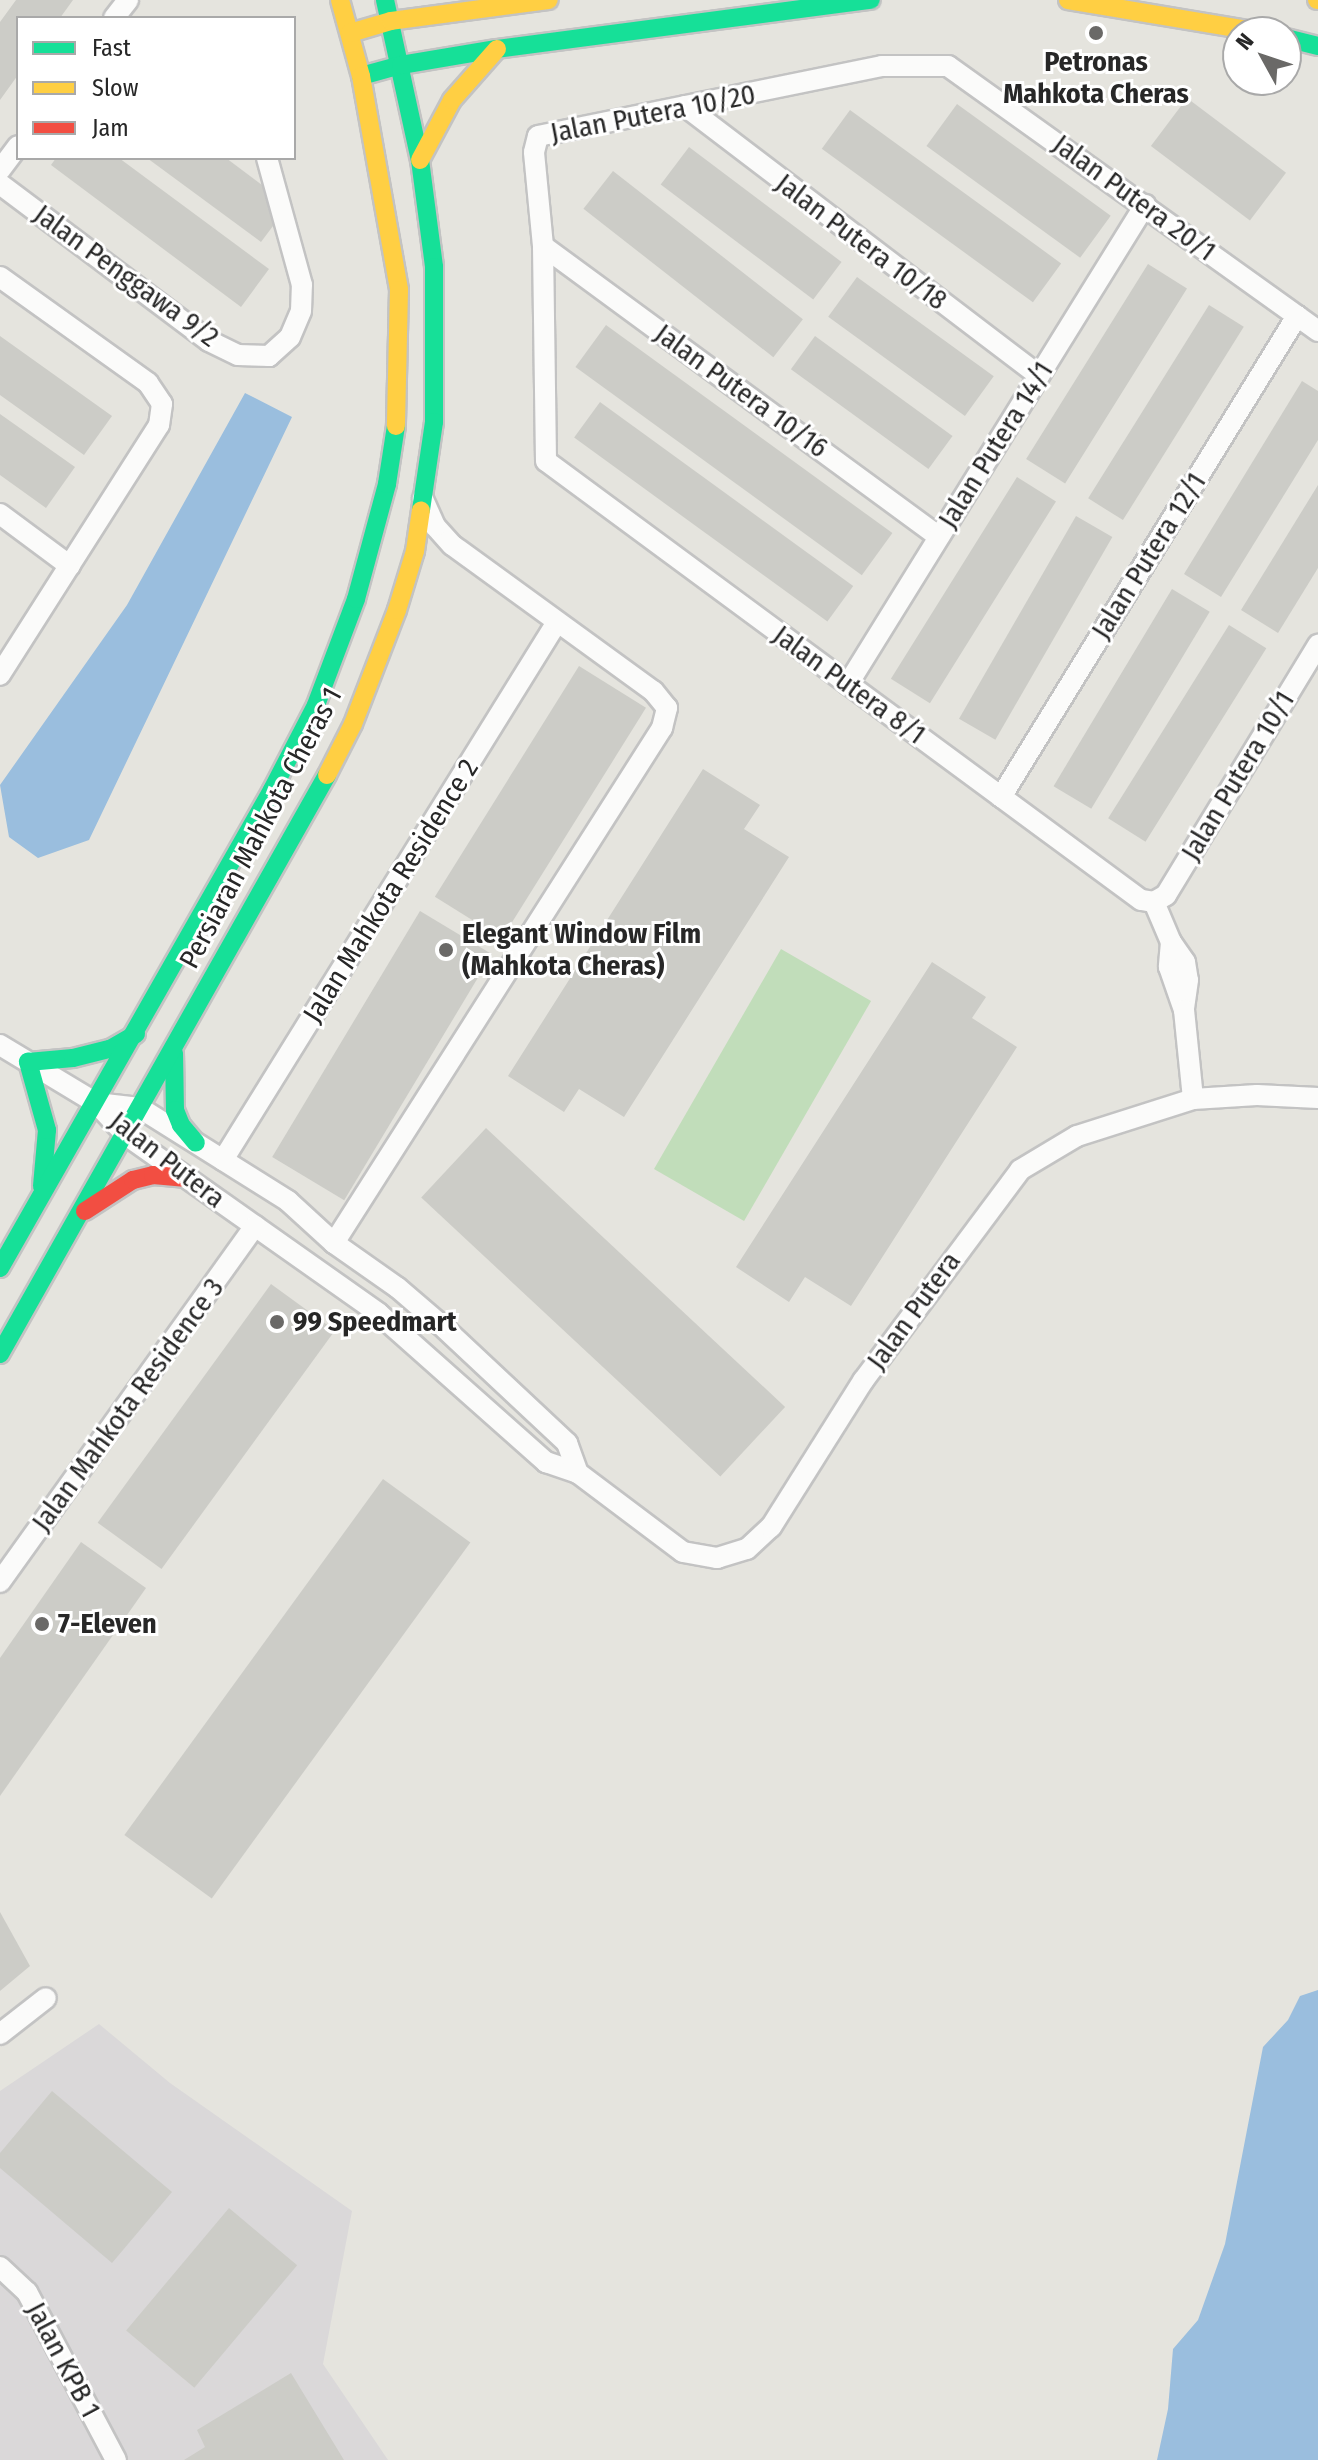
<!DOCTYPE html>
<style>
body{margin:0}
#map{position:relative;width:1318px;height:2460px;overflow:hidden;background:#e5e4de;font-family:"Fira Sans Condensed",sans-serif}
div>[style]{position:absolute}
.industrial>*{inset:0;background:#dad8d9}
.green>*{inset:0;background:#c1ddba;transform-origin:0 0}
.water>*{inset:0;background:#9abede}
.building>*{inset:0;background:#ccccc7;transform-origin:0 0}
.roads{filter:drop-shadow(2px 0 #c3c3c3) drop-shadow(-2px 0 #c3c3c3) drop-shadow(0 2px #c3c3c3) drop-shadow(0 -2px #c3c3c3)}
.street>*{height:20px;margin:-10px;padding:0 10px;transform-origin:10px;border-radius:10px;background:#fbfbfa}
.fast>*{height:18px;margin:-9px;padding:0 9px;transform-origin:9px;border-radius:9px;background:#16e098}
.slow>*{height:18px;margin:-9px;padding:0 9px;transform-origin:9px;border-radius:9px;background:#ffcf43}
.jam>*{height:18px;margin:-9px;padding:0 9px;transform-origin:9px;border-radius:9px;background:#f24e42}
.dots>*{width:22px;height:22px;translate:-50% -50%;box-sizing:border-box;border:4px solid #fff;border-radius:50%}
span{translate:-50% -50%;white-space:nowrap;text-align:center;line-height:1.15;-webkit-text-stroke:6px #fff;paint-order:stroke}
.poi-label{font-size:28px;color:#272727;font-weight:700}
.left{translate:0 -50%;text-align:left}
.street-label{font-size:28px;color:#272727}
.legend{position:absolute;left:16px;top:16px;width:280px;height:144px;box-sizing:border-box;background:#fff;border:2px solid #a9a9a9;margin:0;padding:10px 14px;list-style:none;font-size:24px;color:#272727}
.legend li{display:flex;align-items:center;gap:16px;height:40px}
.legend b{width:40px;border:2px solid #a9a9a9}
.north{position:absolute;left:1222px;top:16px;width:80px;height:80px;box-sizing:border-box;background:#fff;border:2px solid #a9a9a9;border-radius:50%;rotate:310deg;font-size:22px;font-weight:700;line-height:32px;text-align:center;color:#272727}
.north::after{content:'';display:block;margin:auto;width:28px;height:36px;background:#6a6967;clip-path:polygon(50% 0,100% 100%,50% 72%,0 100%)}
</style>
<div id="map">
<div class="industrial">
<i style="clip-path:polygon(99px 2024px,170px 2083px,352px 2211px,323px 2364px,388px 2460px,0 2460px,0 2091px)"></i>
</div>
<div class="green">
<i style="left:781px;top:949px;width:104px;height:254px;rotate:30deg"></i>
</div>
<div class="water">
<i style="clip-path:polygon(245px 393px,292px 417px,89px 840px,38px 858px,9px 837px,0 785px,127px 605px)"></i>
<i style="clip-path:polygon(1318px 1990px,1318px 2460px,1157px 2460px,1168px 2409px,1173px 2349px,1198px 2320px,1225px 2244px,1263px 2047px,1288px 2020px,1300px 1996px)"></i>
</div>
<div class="building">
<i style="clip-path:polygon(16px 0,73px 0,60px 18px,18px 18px,18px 75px,0 100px,0 22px)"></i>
<i style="left:1187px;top:98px;width:124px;height:60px;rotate:37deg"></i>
<i style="left:957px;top:104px;width:190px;height:52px;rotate:36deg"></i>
<i style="left:850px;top:110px;width:261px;height:48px;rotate:36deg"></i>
<i style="left:689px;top:147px;width:191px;height:47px;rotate:37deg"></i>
<i style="clip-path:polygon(56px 158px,119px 158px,269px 269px,241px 307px,51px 165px)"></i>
<i style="clip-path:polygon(147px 158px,226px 158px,270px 191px,273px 226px,261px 242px)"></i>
<i style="left:613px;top:171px;width:241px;height:48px;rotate:38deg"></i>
<i style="left:1148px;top:264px;width:46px;height:230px;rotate:32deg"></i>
<i style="left:857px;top:277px;width:169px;height:49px;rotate:36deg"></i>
<i style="left:1209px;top:305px;width:41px;height:228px;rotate:32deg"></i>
<i style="left:606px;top:325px;width:354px;height:52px;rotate:36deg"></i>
<i style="clip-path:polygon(0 336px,112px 416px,84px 455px,0 395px)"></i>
<i style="left:815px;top:336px;width:170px;height:41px;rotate:36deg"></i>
<i style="clip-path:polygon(1302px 381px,1318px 391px,1318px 440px,1221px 597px,1184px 574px)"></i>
<i style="left:600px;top:402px;width:313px;height:44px;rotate:36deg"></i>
<i style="clip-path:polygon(0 414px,75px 467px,46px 508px,0 475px)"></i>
<i style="left:1017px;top:477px;width:46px;height:238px;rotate:32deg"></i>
<i style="clip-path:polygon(1318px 485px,1318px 568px,1278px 633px,1241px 610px)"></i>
<i style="left:1076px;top:516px;width:42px;height:234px;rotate:30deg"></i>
<i style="left:1172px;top:589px;width:44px;height:230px;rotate:31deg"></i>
<i style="left:1229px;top:625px;width:44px;height:228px;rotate:32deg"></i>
<i style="left:579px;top:666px;width:79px;height:272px;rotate:32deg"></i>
<i style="clip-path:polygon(703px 769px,760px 805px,744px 829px,789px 857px,624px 1117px,579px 1089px,564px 1112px,508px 1076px)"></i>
<i style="left:420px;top:911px;width:84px;height:287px;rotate:31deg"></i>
<i style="clip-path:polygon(932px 962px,986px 997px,972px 1018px,1017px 1047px,851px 1306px,805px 1277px,789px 1302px,736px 1267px)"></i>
<i style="left:486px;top:1128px;width:409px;height:95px;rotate:43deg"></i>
<i style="left:271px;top:1284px;width:79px;height:295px;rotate:36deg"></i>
<i style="left:383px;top:1479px;width:108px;height:440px;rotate:36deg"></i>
<i style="clip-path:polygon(81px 1542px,146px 1588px,0 1796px,0 1658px)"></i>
<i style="clip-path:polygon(0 1912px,30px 1966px,0 1991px)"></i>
<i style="clip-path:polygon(52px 2091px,172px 2192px,112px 2263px,0 2168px,0 2153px)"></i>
<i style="left:229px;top:2208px;width:89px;height:160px;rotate:40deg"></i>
<i style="clip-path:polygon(291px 2373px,344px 2460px,184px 2460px,205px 2447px,197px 2430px)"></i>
</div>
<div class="roads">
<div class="street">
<i style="left:114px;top:18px;width:23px;rotate:-52deg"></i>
<i style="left:685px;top:106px;width:445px;rotate:37.3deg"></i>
<i style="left:0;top:170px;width:30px;rotate:-53deg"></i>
<i style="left:0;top:184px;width:261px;rotate:36.9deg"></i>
<i style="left:209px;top:341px;width:32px;rotate:26deg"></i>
<i style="left:238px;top:355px;width:31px;rotate:2deg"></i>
<i style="left:269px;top:356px;width:28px;rotate:-42deg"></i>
<i style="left:290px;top:337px;width:28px;rotate:-67deg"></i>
<i style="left:301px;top:311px;width:26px;rotate:-88deg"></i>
<i style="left:302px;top:285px;width:132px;rotate:-105.4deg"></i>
<i style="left:543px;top:246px;width:491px;rotate:36.3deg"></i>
<i style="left:0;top:277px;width:182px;rotate:35.6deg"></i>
<i style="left:148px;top:383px;width:25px;rotate:56deg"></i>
<i style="left:162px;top:404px;width:21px;rotate:98deg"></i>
<i style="left:159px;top:425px;width:296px;rotate:122.5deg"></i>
<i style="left:0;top:514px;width:87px;rotate:36.6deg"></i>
<i style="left:848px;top:684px;width:564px;rotate:-58.2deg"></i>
<i style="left:1001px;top:797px;width:565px;rotate:-58.39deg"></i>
<i style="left:1154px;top:902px;width:13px;rotate:-171deg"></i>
<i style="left:1141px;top:900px;width:739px;rotate:-143.58deg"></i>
<i style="left:546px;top:461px;width:215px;rotate:-90.8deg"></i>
<i style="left:543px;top:246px;width:94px;rotate:-95.5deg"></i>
<i style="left:534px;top:152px;width:16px;rotate:-76deg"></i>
<i style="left:538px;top:136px;width:351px;rotate:-11.5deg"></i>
<i style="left:882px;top:66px;width:66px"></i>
<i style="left:948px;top:66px;width:455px;rotate:35.6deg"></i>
<i style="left:1154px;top:902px;width:14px;rotate:-30deg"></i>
<i style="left:1166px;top:895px;width:293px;rotate:-58.7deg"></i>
<i style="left:1154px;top:902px;width:43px;rotate:67deg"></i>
<i style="left:1171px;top:942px;width:24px;rotate:55deg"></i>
<i style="left:1185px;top:962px;width:18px;rotate:81deg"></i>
<i style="left:1188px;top:980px;width:30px;rotate:98deg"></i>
<i style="left:1171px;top:942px;width:25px;rotate:95deg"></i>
<i style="left:1169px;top:967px;width:46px;rotate:70.8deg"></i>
<i style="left:1184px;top:1010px;width:89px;rotate:84.2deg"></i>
<i style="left:0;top:1045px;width:112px;rotate:31.1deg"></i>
<i style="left:96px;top:1103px;width:44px;rotate:46.8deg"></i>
<i style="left:126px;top:1135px;width:309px;rotate:35.2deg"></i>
<i style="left:378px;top:1313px;width:225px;rotate:41.6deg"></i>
<i style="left:546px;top:1462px;width:34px;rotate:19deg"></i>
<i style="left:578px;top:1473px;width:131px;rotate:37deg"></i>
<i style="left:683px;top:1552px;width:35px;rotate:10deg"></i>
<i style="left:717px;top:1558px;width:31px;rotate:-17deg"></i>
<i style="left:747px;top:1549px;width:33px;rotate:-43deg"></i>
<i style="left:771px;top:1527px;width:173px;rotate:-57.8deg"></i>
<i style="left:863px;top:1381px;width:263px;rotate:-53.3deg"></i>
<i style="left:1020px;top:1170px;width:66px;rotate:-30.8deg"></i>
<i style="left:1077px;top:1136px;width:122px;rotate:-17.7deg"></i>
<i style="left:1193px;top:1099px;width:64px;rotate:-3.6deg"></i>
<i style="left:1257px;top:1095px;width:61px;rotate:2.8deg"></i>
<i style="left:96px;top:1103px;width:44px;rotate:6.5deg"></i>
<i style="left:140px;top:1108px;width:175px;rotate:32.1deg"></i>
<i style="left:288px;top:1201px;width:62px;rotate:42.4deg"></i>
<i style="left:334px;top:1243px;width:78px;rotate:35.1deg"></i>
<i style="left:398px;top:1288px;width:57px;rotate:40.7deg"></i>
<i style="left:441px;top:1325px;width:173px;rotate:43.1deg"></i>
<i style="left:567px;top:1443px;width:32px;rotate:70deg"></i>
<i style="left:223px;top:1160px;width:633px;rotate:-58.17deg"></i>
<i style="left:334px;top:1243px;width:611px;rotate:-57.51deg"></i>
<i style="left:662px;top:728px;width:21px;rotate:-76deg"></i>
<i style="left:667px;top:708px;width:22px;rotate:-129deg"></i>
<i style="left:653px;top:691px;width:248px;rotate:-144deg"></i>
<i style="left:452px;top:545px;width:25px;rotate:-132deg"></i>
<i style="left:435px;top:526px;width:30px;rotate:-114deg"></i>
<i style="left:0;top:1582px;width:438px;rotate:-54.4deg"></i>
<i style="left:0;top:2034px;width:58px;rotate:-38deg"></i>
<i style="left:0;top:2267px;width:37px;rotate:43deg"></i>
<i style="left:27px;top:2292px;width:190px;rotate:62.1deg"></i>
</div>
<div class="fast">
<i style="left:385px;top:0;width:164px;rotate:77.7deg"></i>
<i style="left:420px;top:160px;width:108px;rotate:82.5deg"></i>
<i style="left:434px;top:267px;width:155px;rotate:90deg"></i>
<i style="left:434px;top:422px;width:89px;rotate:98.4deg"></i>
<i style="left:1286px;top:38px;width:33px;rotate:14deg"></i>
<i style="left:361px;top:76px;width:41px;rotate:-15.4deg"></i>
<i style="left:401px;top:65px;width:97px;rotate:-9.5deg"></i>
<i style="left:497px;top:49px;width:377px;rotate:-7.5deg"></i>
<i style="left:174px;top:1053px;width:57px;rotate:89deg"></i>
<i style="left:175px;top:1110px;width:16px;rotate:68deg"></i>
<i style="left:181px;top:1125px;width:23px;rotate:50deg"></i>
<i style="left:42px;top:1186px;width:56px;rotate:-84.9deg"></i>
<i style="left:47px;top:1130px;width:71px;rotate:-105.6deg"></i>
<i style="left:28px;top:1062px;width:45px;rotate:-5.1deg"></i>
<i style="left:73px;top:1058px;width:38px;rotate:-14deg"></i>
<i style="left:110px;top:1049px;width:30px;rotate:-30deg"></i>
<i style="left:0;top:1268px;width:550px;rotate:-60.36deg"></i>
<i style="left:272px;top:790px;width:96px;rotate:-62.6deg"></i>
<i style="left:316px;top:705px;width:113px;rotate:-69.3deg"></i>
<i style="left:356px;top:599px;width:119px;rotate:-74.9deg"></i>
<i style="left:387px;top:484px;width:59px;rotate:-81.2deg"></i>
<i style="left:0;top:1354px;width:665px;rotate:-60.54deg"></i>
</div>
<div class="slow">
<i style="left:340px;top:0;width:79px;rotate:74.6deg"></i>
<i style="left:361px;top:76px;width:217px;rotate:79.9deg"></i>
<i style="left:399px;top:290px;width:136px;rotate:91.3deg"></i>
<i style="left:1068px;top:0;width:195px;rotate:9.5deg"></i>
<i style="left:1317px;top:0;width:1px"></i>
<i style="left:350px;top:33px;width:43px;rotate:-16.3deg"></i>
<i style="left:391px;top:21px;width:159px;rotate:-7.6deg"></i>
<i style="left:420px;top:160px;width:68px;rotate:-61.9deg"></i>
<i style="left:452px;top:100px;width:68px;rotate:-48.6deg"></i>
<i style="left:327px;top:775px;width:57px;rotate:-63deg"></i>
<i style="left:353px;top:724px;width:122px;rotate:-68.9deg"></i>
<i style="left:397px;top:610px;width:62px;rotate:-73deg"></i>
<i style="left:415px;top:551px;width:41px;rotate:-81.7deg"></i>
</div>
<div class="jam">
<i style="left:85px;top:1211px;width:57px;rotate:-32.9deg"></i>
<i style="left:133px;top:1180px;width:21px;rotate:-14deg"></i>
<i style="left:153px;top:1175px;width:34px;rotate:5deg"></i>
</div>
</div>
<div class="dots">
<i style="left:1096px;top:33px;background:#6a6967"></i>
<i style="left:446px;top:950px;background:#6a6967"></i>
<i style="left:277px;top:1322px;background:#6a6967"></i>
<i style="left:42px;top:1624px;background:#6a6967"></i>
</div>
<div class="poi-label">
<span style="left:1096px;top:78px">Petronas<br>Mahkota Cheras</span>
<span class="left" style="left:462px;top:950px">Elegant Window Film<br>(Mahkota Cheras)</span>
<span class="left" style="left:293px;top:1322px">99 Speedmart</span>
<span class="left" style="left:58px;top:1624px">7-Eleven</span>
</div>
<div class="street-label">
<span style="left:653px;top:114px;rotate:-11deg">Jalan Putera 10/20</span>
<span style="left:1134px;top:198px;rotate:36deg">Jalan Putera 20/1</span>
<span style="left:861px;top:242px;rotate:37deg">Jalan Putera 10/18</span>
<span style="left:126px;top:276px;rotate:36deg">Jalan Penggawa 9/2</span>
<span style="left:741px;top:391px;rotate:36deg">Jalan Putera 10/16</span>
<span style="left:996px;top:445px;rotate:-58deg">Jalan Putera 14/1</span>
<span style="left:1149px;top:556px;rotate:-58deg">Jalan Putera 12/1</span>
<span style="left:849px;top:685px;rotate:36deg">Jalan Putera 8/1</span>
<span style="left:1238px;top:776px;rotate:-59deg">Jalan Putera 10/1</span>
<span style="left:261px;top:828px;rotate:-62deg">Persiaran Mahkota Cheras 1</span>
<span style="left:391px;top:891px;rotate:-58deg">Jalan Mahkota Residence 2</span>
<span style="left:167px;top:1160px;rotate:38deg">Jalan Putera</span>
<span style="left:914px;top:1311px;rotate:-54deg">Jalan Putera</span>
<span style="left:128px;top:1405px;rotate:-54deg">Jalan Mahkota Residence 3</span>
<span style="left:63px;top:2360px;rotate:62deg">Jalan KPB 1</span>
</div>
<ul class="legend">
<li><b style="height:10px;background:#16e098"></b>Fast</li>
<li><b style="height:10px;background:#ffcf43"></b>Slow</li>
<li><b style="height:10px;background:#f24e42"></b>Jam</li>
</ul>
<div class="north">N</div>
</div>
